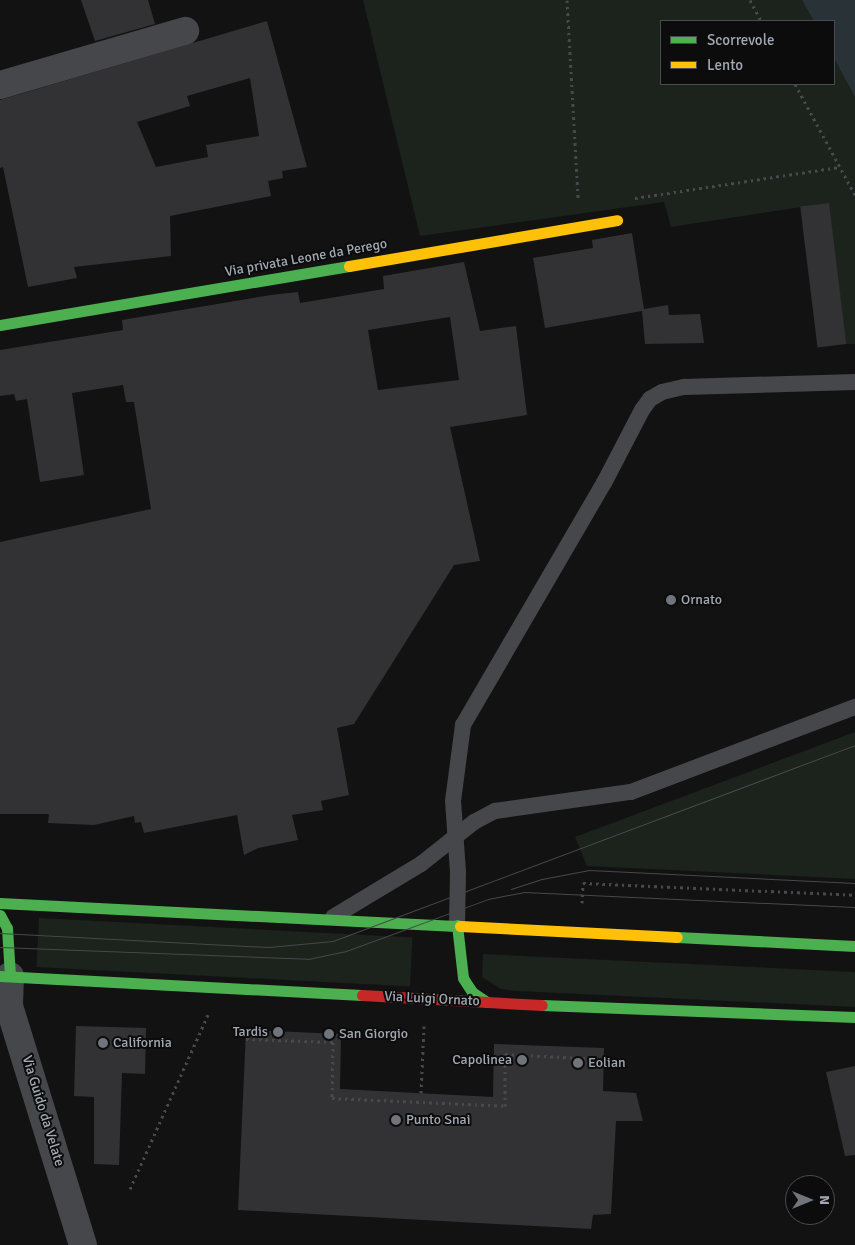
<!DOCTYPE html>
<style>
body{margin:0}
#map{position:relative;width:855px;height:1245px;overflow:hidden;background:#121212;font-family:Signika,sans-serif}
div>[style]{position:absolute}
.green>*{inset:0;background:#1c221c;transform-origin:0 0}
.water>*{inset:0;background:#293237}
.building>*{inset:0;background:#323235;transform-origin:0 0}
.path>*{height:3px;margin-top:-1.5px;transform-origin:0;background:repeating-linear-gradient(90deg,#48494c 0 2.5px,transparent 0 6.5px)}
.lane>*{height:16px;margin:-8px;padding:0 8px;transform-origin:8px;border-radius:8px;background:#46474a}
.street>*{height:28px;margin:-14px;padding:0 14px;transform-origin:14px;border-radius:14px;background:#46474a}
.fast>*{height:11px;margin:-5.5px;padding:0 5.5px;transform-origin:5.5px;border-radius:5.5px;background:#4caf50}
.slow>*{height:11px;margin:-5.5px;padding:0 5.5px;transform-origin:5.5px;border-radius:5.5px;background:#ffc107}
.jam>*{height:11px;margin:-5.5px;padding:0 5.5px;transform-origin:5.5px;border-radius:5.5px;background:#c62828}
.tram>*{height:1px;margin:-0.5px;padding:0 0.5px;transform-origin:0.5px;border-radius:0.5px;background:#47484a}
.dots>*{width:14px;height:14px;translate:-50% -50%;box-sizing:border-box;border:2px solid #0c0c0d;border-radius:50%}
span{translate:-50% -50%;white-space:nowrap;text-align:center;line-height:1.15;-webkit-text-stroke:4px #0c0c0d;paint-order:stroke}
.street-label{font-size:14px;color:#a2a9b3}
.poi-label{font-size:14px;color:#a2a9b3}
.left{translate:0 -50%;text-align:left}
.right{translate:-100% -50%;text-align:right}
.legend{position:absolute;left:660px;top:20px;width:175px;height:65px;box-sizing:border-box;background:#0c0c0d;border:1px solid #484b4f;margin:0;padding:6px 9px;list-style:none;font-size:15px;color:#a2a9b3}
.legend li{display:flex;align-items:center;gap:10px;height:25px}
.legend b{width:25px;border:1px solid #484b4f}
.north{position:absolute;left:785px;top:1175px;width:50px;height:50px;box-sizing:border-box;background:#0c0c0d;border:1px solid #484b4f;border-radius:50%;rotate:90deg;font-size:14px;font-weight:700;line-height:20px;text-align:center;color:#a2a9b3}
.north::after{content:'';display:block;margin:auto;width:18px;height:22px;background:#70747b;clip-path:polygon(50% 0,100% 100%,50% 72%,0 100%)}
</style>
<div id="map">
<div class="green">
<i style="clip-path:polygon(evenodd,363px 0,855px 0,855px 344px,846px 344px,828px 203px,671px 227px,664px 202px,420px 236px,363px 0,661px 21px,834px 21px,834px 84px,661px 84px,661px 21px)"></i>
<i style="clip-path:polygon(855px 732px,855px 879px,587px 866px,575px 837px)"></i>
<i style="left:39px;top:918px;width:374px;height:49px;rotate:3deg"></i>
<i style="clip-path:polygon(483px 954px,855px 972px,855px 1007px,517px 991px,501px 989px,482px 977px)"></i>
</div>
<div class="water">
<i style="clip-path:polygon(802px 0,855px 0,855px 97px,834px 58px,834px 21px,814px 21px)"></i>
</div>
<div class="building">
<i style="clip-path:polygon(81px 0,148px 0,155px 24px,95px 41px)"></i>
<i style="clip-path:polygon(evenodd,267px 21px,307px 167px,282px 171px,283px 178px,268px 181px,271px 196px,170px 216px,171px 256px,74px 267px,77px 278px,28px 287px,3px 167px,0 168px,0 100px,267px 21px,250px 78px,259px 136px,206px 145px,208px 157px,156px 167px,137px 122px,190px 106px,187px 96px,250px 78px)"></i>
<i style="left:829px;top:203px;width:142px;height:29px;rotate:83deg"></i>
<i style="clip-path:polygon(632px 233px,644px 309px,668px 305px,669px 315px,700px 314px,704px 343px,645px 344px,642px 311px,545px 328px,533px 258px,593px 248px,592px 240px)"></i>
<i style="clip-path:polygon(evenodd,464px 262px,480px 331px,516px 326px,527px 415px,450px 427px,480px 561px,454px 565px,354px 724px,337px 728px,349px 795px,321px 801px,323px 810px,292px 815px,298px 840px,258px 848px,244px 855px,237px 815px,144px 833px,141px 822px,135px 823px,134px 816px,94px 825px,48px 823px,49px 814px,0 814px,0 542px,151px 509px,134px 402px,126px 402px,123px 385px,72px 393px,84px 475px,40px 482px,27px 399px,16px 401px,14px 394px,0 396px,0 350px,123px 330px,122px 320px,271px 295px,298px 292px,300px 303px,384px 289px,383px 276px,464px 262px,450px 317px,459px 380px,378px 390px,368px 330px,450px 317px)"></i>
<i style="clip-path:polygon(76px 1026px,146px 1028px,145px 1074px,122px 1073px,119px 1165px,94px 1164px,94px 1097px,74px 1096px)"></i>
<i style="clip-path:polygon(246px 1030px,341px 1034px,340px 1089px,493px 1097px,494px 1044px,604px 1048px,603px 1091px,636px 1093px,643px 1121px,616px 1121px,611px 1214px,593px 1215px,591px 1229px,238px 1210px)"></i>
<i style="clip-path:polygon(855px 1066px,855px 1155px,845px 1156px,826px 1072px)"></i>
</div>
<div class="path">
<i style="left:567px;top:0;width:199px;rotate:86.8deg"></i>
<i style="left:750px;top:0;width:24px;rotate:62deg"></i>
<i style="left:795px;top:84px;width:126px;rotate:61.6deg"></i>
<i style="left:635px;top:198px;width:207px;rotate:-8.6deg"></i>
<i style="left:582px;top:903px;width:20px;rotate:-87deg"></i>
<i style="left:583px;top:883px;width:272px;rotate:2.5deg"></i>
<i style="left:246px;top:1039px;width:87px;rotate:2deg"></i>
<i style="left:333px;top:1042px;width:56px;rotate:91deg"></i>
<i style="left:332px;top:1098px;width:173px;rotate:2.6deg"></i>
<i style="left:505px;top:1106px;width:52px;rotate:-90deg"></i>
<i style="left:505px;top:1054px;width:98px;rotate:2.9deg"></i>
<i style="left:421px;top:1093px;width:67px;rotate:-87.4deg"></i>
<i style="left:130px;top:1189px;width:191px;rotate:-65.9deg"></i>
</div>
<div class="lane">
<i style="left:333px;top:917px;width:103px;rotate:-31.1deg"></i>
<i style="left:421px;top:864px;width:68px;rotate:-38.4deg"></i>
<i style="left:474px;top:822px;width:24px;rotate:-28deg"></i>
<i style="left:495px;top:811px;width:137px;rotate:-8deg"></i>
<i style="left:631px;top:792px;width:240px;rotate:-20.8deg"></i>
<i style="left:457px;top:925px;width:53px;rotate:-88.9deg"></i>
<i style="left:458px;top:872px;width:71px;rotate:-94deg"></i>
<i style="left:453px;top:801px;width:77px;rotate:-82.5deg"></i>
<i style="left:463px;top:725px;width:280px;rotate:-59.8deg"></i>
<i style="left:604px;top:483px;width:82px;rotate:-62.5deg"></i>
<i style="left:642px;top:410px;width:14px;rotate:-54deg"></i>
<i style="left:650px;top:399px;width:14px;rotate:-30deg"></i>
<i style="left:662px;top:392px;width:23px;rotate:-13deg"></i>
<i style="left:684px;top:387px;width:171px;rotate:-1.7deg"></i>
</div>
<div class="street">
<i style="left:0;top:85px;width:193px;rotate:-16.3deg"></i>
<i style="left:10px;top:976px;width:30px;rotate:92deg"></i>
<i style="left:9px;top:1006px;width:250px;rotate:72.8deg"></i>
</div>
<div class="fast">
<i style="left:0;top:325px;width:354px;rotate:-9.6deg"></i>
<i style="left:0;top:903px;width:461px;rotate:2.9deg"></i>
<i style="left:0;top:915px;width:15px;rotate:62deg"></i>
<i style="left:7px;top:928px;width:48px;rotate:86.4deg"></i>
<i style="left:457px;top:925px;width:53px;rotate:83.5deg"></i>
<i style="left:463px;top:978px;width:17px;rotate:57deg"></i>
<i style="left:472px;top:992px;width:18px;rotate:34deg"></i>
<i style="left:677px;top:937px;width:178px;rotate:2.9deg"></i>
<i style="left:0;top:976px;width:362px;rotate:3deg"></i>
<i style="left:542px;top:1005px;width:313px;rotate:2.2deg"></i>
</div>
<div class="slow">
<i style="left:349px;top:266px;width:272px;rotate:-9.7deg"></i>
<i style="left:460px;top:926px;width:217px;rotate:2.9deg"></i>
</div>
<div class="jam">
<i style="left:362px;top:995px;width:180px;rotate:3.2deg"></i>
</div>
<div class="tram">
<i style="left:511px;top:889px;width:33px;rotate:-18deg"></i>
<i style="left:542px;top:879px;width:48px;rotate:-10.8deg"></i>
<i style="left:589px;top:870px;width:266px;rotate:2.8deg"></i>
<i style="left:0;top:933px;width:269px;rotate:3deg"></i>
<i style="left:269px;top:947px;width:64px;rotate:-5.4deg"></i>
<i style="left:333px;top:941px;width:558px;rotate:-20.58deg"></i>
<i style="left:0;top:947px;width:308px;rotate:2.2deg"></i>
<i style="left:308px;top:959px;width:39px;rotate:-12deg"></i>
<i style="left:346px;top:951px;width:151px;rotate:-20.1deg"></i>
<i style="left:488px;top:899px;width:37px;rotate:-11deg"></i>
<i style="left:524px;top:892px;width:331px;rotate:2.6deg"></i>
</div>
<div class="dots">
<i style="left:671px;top:600px;background:#70747b"></i>
<i style="left:278px;top:1032px;background:#70747b"></i>
<i style="left:329px;top:1034px;background:#70747b"></i>
<i style="left:103px;top:1043px;background:#70747b"></i>
<i style="left:522px;top:1060px;background:#70747b"></i>
<i style="left:578px;top:1063px;background:#70747b"></i>
<i style="left:396px;top:1120px;background:#70747b"></i>
</div>
<div class="street-label">
<span style="left:306px;top:258px;rotate:-10deg">Via privata Leone da Perego</span>
<span style="left:432px;top:999px;rotate:3deg">Via Luigi Ornato</span>
<span style="left:43px;top:1111px;rotate:73deg">Via Guido da Velate</span>
</div>
<div class="poi-label">
<span class="left" style="left:681px;top:600px">Ornato</span>
<span class="right" style="left:268px;top:1032px">Tardis</span>
<span class="left" style="left:339px;top:1034px">San Giorgio</span>
<span class="left" style="left:113px;top:1043px">California</span>
<span class="right" style="left:512px;top:1060px">Capolinea</span>
<span class="left" style="left:588px;top:1063px">Eolian</span>
<span class="left" style="left:406px;top:1120px">Punto Snai</span>
</div>
<ul class="legend">
<li><b style="height:6px;background:#4caf50"></b>Scorrevole</li>
<li><b style="height:6px;background:#ffc107"></b>Lento</li>
</ul>
<div class="north">N</div>
</div>
